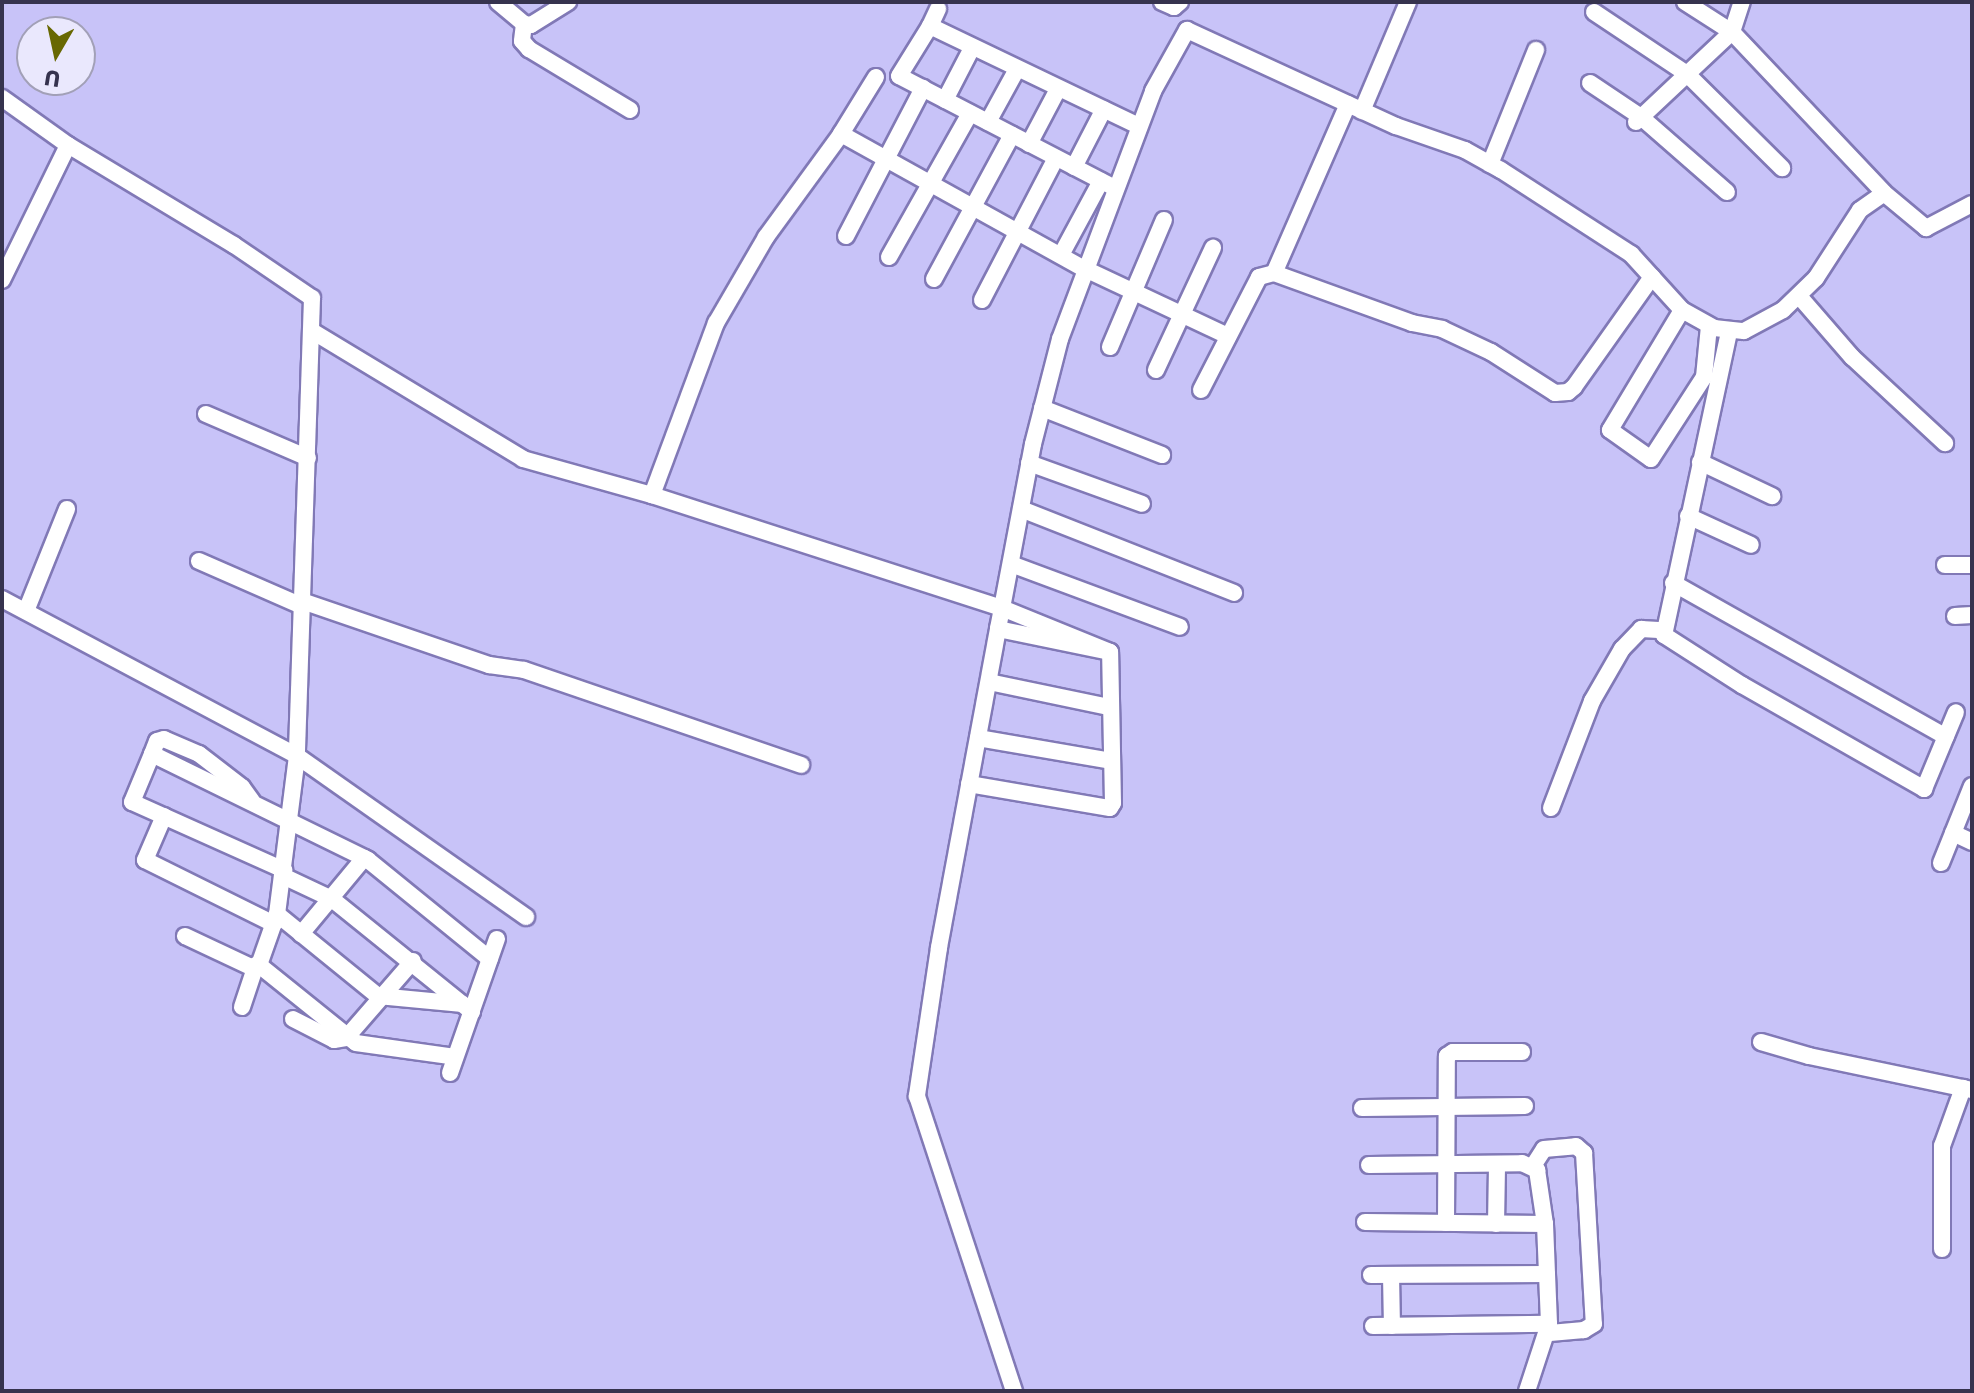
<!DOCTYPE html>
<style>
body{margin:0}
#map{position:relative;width:1974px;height:1393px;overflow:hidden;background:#c8c3f8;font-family:Poppins,sans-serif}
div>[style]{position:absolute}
.roads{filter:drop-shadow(2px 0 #8179b6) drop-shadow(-2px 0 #8179b6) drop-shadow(0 2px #8179b6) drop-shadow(0 -2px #8179b6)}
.minor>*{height:16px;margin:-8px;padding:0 8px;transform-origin:8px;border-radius:8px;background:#fff}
span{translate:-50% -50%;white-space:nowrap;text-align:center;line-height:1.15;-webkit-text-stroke:6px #eae8fd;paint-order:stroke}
.frame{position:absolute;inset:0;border:4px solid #36334e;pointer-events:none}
.north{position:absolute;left:16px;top:16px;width:80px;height:80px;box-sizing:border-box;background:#eae8fd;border:2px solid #a2a0b7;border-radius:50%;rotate:189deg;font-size:22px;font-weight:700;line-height:32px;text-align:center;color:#36334e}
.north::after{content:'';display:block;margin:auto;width:28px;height:36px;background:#686802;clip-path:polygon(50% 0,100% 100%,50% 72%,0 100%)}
</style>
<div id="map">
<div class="roads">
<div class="minor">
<i style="left:498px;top:2px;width:34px;rotate:40deg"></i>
<i style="left:524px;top:24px;width:7px;rotate:8deg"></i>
<i style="left:531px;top:25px;width:44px;rotate:-31.9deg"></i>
<i style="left:1162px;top:2px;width:13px;rotate:23deg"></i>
<i style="left:1174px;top:7px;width:8px;rotate:-40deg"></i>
<i style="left:1685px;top:2px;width:56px;rotate:32.6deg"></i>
<i style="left:1732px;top:32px;width:221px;rotate:46.6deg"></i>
<i style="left:1884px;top:193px;width:55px;rotate:39.8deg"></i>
<i style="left:1926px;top:228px;width:52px;rotate:-27.6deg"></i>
<i style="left:1594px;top:12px;width:112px;rotate:33.7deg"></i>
<i style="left:1687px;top:74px;width:134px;rotate:44.7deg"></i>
<i style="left:524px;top:24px;width:17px;rotate:97deg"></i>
<i style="left:522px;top:41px;width:11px;rotate:49deg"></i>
<i style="left:529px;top:49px;width:118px;rotate:31.1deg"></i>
<i style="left:930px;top:26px;width:19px;rotate:-65deg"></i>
<i style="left:876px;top:77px;width:67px;rotate:121.6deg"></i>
<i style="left:841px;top:134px;width:279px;rotate:29deg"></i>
<i style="left:1085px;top:269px;width:158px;rotate:25.1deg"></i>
<i style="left:1590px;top:83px;width:61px;rotate:33.7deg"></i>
<i style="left:1641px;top:117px;width:114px;rotate:41.1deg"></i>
<i style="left:2px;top:98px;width:81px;rotate:35.5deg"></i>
<i style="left:68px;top:145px;width:194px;rotate:31.1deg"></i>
<i style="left:234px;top:245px;width:94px;rotate:34.2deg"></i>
<i style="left:312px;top:298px;width:458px;rotate:91.9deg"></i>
<i style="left:297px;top:756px;width:159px;rotate:97.2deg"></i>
<i style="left:277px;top:914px;width:54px;rotate:109.4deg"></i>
<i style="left:945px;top:100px;width:59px;rotate:-62.6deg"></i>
<i style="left:1348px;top:104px;width:184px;rotate:113.6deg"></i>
<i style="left:1274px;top:273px;width:147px;rotate:19.9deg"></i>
<i style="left:1412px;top:323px;width:31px;rotate:11deg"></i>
<i style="left:1442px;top:329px;width:54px;rotate:25.1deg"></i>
<i style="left:1491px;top:352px;width:76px;rotate:32.6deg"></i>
<i style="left:1555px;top:393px;width:13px;rotate:-4deg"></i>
<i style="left:1568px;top:392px;width:8px;rotate:-40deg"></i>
<i style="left:1574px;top:387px;width:135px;rotate:-54.7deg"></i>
<i style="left:1362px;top:111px;width:118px;rotate:-67.1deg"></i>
<i style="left:988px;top:122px;width:60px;rotate:-61.3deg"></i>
<i style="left:1636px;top:122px;width:132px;rotate:-43.2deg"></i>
<i style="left:1732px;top:32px;width:32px;rotate:-72deg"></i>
<i style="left:1029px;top:144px;width:62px;rotate:-62.2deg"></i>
<i style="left:1490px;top:164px;width:123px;rotate:-68deg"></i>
<i style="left:1074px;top:167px;width:65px;rotate:-62.7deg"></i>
<i style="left:1115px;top:188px;width:243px;rotate:-152.6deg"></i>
<i style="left:899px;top:76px;width:59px;rotate:-58.2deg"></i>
<i style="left:930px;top:26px;width:232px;rotate:25.6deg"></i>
<i style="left:846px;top:236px;width:167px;rotate:-62.5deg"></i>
<i style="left:1061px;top:255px;width:84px;rotate:-61.6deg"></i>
<i style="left:889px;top:257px;width:165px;rotate:-60.6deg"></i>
<i style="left:934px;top:279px;width:164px;rotate:-61.6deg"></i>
<i style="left:2px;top:280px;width:150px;rotate:-63.9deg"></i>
<i style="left:1799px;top:296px;width:81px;rotate:49deg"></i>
<i style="left:1852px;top:357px;width:127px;rotate:42.8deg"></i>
<i style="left:982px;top:300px;width:160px;rotate:-62.5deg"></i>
<i style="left:1682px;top:310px;width:140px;rotate:121deg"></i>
<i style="left:1610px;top:430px;width:50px;rotate:35.3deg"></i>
<i style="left:1651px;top:459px;width:98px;rotate:-57.1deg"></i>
<i style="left:1704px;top:377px;width:51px;rotate:-84.4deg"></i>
<i style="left:312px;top:331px;width:247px;rotate:31.2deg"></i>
<i style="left:523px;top:459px;width:134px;rotate:15.6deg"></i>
<i style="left:652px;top:495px;width:368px;rotate:17.9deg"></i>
<i style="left:1002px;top:608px;width:167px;rotate:-79.3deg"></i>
<i style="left:1033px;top:444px;width:108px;rotate:-75.6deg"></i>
<i style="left:1060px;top:339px;width:265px;rotate:-69.4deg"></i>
<i style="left:1153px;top:91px;width:70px;rotate:-60.9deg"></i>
<i style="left:1187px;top:30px;width:230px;rotate:24.7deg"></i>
<i style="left:1396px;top:126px;width:73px;rotate:19.2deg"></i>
<i style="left:1465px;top:150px;width:41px;rotate:29.1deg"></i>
<i style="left:1501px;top:170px;width:155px;rotate:32.9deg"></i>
<i style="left:1631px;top:254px;width:76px;rotate:47.7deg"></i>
<i style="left:1682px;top:310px;width:37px;rotate:29deg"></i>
<i style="left:1714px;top:328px;width:30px;rotate:6deg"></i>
<i style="left:1744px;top:331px;width:44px;rotate:-28.3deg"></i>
<i style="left:1783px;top:310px;width:46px;rotate:-44.1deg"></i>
<i style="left:1816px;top:278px;width:81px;rotate:-57.1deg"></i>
<i style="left:1860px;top:210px;width:29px;rotate:-35deg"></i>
<i style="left:1729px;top:332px;width:310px;rotate:102.1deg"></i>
<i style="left:1664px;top:635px;width:93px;rotate:32.7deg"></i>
<i style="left:1742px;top:685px;width:210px;rotate:29.7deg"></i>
<i style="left:1924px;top:789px;width:83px;rotate:-67.4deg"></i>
<i style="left:1110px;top:347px;width:138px;rotate:-67deg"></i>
<i style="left:1156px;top:370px;width:135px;rotate:-65deg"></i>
<i style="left:1201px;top:390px;width:127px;rotate:-62.8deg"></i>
<i style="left:1259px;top:277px;width:16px;rotate:-15deg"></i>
<i style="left:1042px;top:408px;width:129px;rotate:21.4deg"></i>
<i style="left:206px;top:414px;width:111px;rotate:23.3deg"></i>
<i style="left:1700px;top:462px;width:80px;rotate:25.3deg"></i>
<i style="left:1029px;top:463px;width:120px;rotate:19.9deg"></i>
<i style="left:652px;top:495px;width:184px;rotate:-69.6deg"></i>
<i style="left:716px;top:323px;width:99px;rotate:-59.8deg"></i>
<i style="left:766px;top:237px;width:127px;rotate:-53.9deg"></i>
<i style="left:1021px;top:509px;width:229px;rotate:21.5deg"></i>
<i style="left:1688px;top:516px;width:69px;rotate:24.7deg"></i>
<i style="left:199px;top:561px;width:112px;rotate:23.6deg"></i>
<i style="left:1011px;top:564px;width:180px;rotate:20.4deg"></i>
<i style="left:1945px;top:565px;width:27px"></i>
<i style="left:1673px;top:583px;width:313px;rotate:29.4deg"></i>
<i style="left:2px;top:599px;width:334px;rotate:28deg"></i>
<i style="left:297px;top:756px;width:280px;rotate:35.1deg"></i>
<i style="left:302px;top:601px;width:198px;rotate:18.9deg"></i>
<i style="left:489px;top:665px;width:35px;rotate:8deg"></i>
<i style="left:524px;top:670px;width:293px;rotate:18.9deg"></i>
<i style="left:26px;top:611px;width:110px;rotate:-68.1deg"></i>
<i style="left:1955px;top:616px;width:17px;rotate:-3deg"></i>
<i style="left:998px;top:629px;width:114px;rotate:11.6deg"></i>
<i style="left:1110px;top:652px;width:117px;rotate:-157.8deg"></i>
<i style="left:1002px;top:608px;width:21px;rotate:101deg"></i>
<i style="left:998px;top:629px;width:324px;rotate:100.5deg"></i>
<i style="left:939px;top:948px;width:150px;rotate:98.5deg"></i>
<i style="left:917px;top:1096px;width:311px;rotate:71.8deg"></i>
<i style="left:989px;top:682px;width:123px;rotate:11.8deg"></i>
<i style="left:978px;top:738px;width:135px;rotate:9.8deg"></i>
<i style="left:152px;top:754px;width:52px;rotate:112.6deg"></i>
<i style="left:132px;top:802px;width:167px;rotate:24.1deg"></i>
<i style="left:969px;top:784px;width:143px;rotate:9.7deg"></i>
<i style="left:1110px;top:808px;width:6px;rotate:-59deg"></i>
<i style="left:1113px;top:803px;width:151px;rotate:-91.1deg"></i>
<i style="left:252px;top:801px;width:17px;rotate:-126deg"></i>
<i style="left:242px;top:787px;width:54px;rotate:-142.5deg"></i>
<i style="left:199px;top:754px;width:38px;rotate:-157deg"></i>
<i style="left:164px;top:739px;width:7px;rotate:164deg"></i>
<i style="left:157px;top:741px;width:14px;rotate:111deg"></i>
<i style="left:152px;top:754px;width:241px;rotate:26.1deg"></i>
<i style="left:368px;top:860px;width:157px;rotate:39.1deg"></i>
<i style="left:1551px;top:808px;width:115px;rotate:-69deg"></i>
<i style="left:1592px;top:701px;width:60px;rotate:-60deg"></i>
<i style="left:1622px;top:649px;width:28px;rotate:-46deg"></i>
<i style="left:1641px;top:629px;width:22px;rotate:3deg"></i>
<i style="left:164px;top:816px;width:48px;rotate:113.4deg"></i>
<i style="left:145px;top:860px;width:144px;rotate:26.4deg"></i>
<i style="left:1953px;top:833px;width:21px;rotate:25deg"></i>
<i style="left:1941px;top:863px;width:83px;rotate:-68.1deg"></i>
<i style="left:283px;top:876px;width:54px;rotate:25.1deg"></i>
<i style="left:332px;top:899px;width:180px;rotate:38.9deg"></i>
<i style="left:277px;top:914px;width:130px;rotate:39.1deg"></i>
<i style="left:378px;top:996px;width:85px;rotate:5.4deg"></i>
<i style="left:301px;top:934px;width:99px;rotate:-50.3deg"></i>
<i style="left:185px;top:936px;width:77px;rotate:25.2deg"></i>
<i style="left:242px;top:1007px;width:44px;rotate:-71.6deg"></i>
<i style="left:256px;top:965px;width:3px"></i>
<i style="left:259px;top:965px;width:124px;rotate:38.8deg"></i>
<i style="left:356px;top:1043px;width:100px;rotate:8deg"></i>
<i style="left:293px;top:1019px;width:46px;rotate:27.1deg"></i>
<i style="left:334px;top:1040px;width:12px;rotate:-9deg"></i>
<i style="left:346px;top:1038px;width:102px;rotate:-49deg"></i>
<i style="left:1761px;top:1042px;width:50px;rotate:16.3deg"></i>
<i style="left:1809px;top:1056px;width:167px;rotate:11.8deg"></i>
<i style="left:450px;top:1073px;width:142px;rotate:-70.7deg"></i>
<i style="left:1362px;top:1108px;width:163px;rotate:-0.7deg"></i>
<i style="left:1369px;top:1165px;width:153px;rotate:-0.7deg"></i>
<i style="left:1522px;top:1163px;width:17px;rotate:25deg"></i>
<i style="left:1537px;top:1170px;width:55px;rotate:81.6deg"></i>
<i style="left:1545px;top:1224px;width:100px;rotate:87.7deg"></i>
<i style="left:1549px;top:1324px;width:71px;rotate:108.2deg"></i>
<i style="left:1533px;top:1166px;width:20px;rotate:-57deg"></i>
<i style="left:1544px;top:1149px;width:32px;rotate:-5deg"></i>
<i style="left:1576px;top:1146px;width:11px;rotate:41deg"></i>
<i style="left:1584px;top:1153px;width:171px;rotate:86.7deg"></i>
<i style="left:1594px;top:1324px;width:12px;rotate:149deg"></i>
<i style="left:1584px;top:1330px;width:37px;rotate:175deg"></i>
<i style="left:1365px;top:1222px;width:180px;rotate:0.6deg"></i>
<i style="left:1446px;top:1223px;width:167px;rotate:-89.7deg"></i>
<i style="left:1447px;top:1056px;width:7px;rotate:-34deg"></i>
<i style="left:1453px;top:1052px;width:69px"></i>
<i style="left:1496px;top:1224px;width:60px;rotate:-89deg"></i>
<i style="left:1942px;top:1249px;width:103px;rotate:-90deg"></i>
<i style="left:1942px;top:1146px;width:62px;rotate:-70.1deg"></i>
<i style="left:1371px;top:1275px;width:176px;rotate:-0.3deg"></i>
<i style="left:1391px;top:1275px;width:51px;rotate:88.9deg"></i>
<i style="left:1373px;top:1326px;width:176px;rotate:-0.7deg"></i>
</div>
</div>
<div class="frame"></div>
<div class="north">U</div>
</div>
